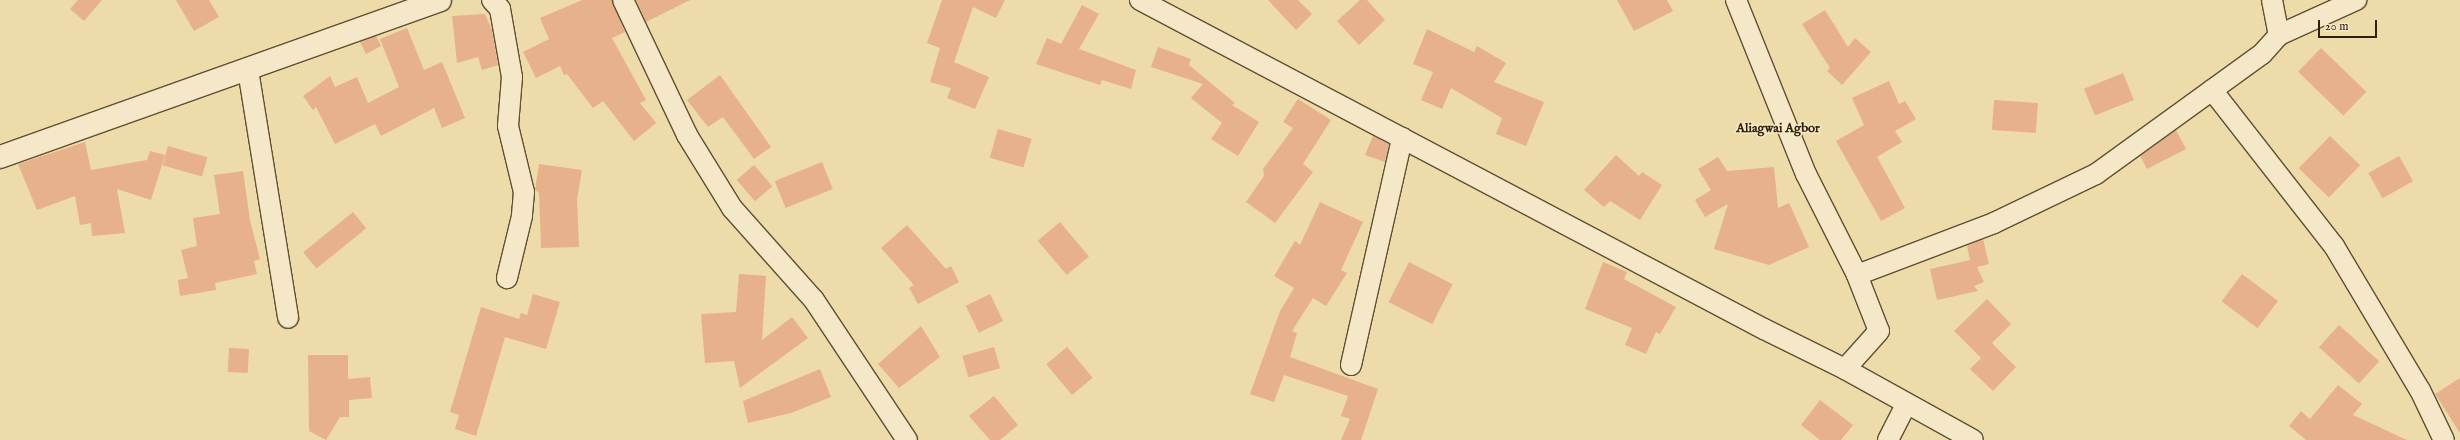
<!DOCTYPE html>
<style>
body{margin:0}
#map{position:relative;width:2460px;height:440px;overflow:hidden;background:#eedbaa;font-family:"IM FELL English",serif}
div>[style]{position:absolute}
.building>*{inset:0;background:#e7b18c;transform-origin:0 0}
.roads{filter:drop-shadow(1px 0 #604f31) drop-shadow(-1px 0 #604f31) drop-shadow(0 1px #604f31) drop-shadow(0 -1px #604f31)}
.minor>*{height:20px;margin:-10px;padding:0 10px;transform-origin:10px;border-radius:10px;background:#f4e8c8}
.tertiary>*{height:22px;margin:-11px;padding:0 11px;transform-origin:11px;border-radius:11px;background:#f4e8c8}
span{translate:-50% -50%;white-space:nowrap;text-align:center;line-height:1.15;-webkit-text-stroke:3px #f4e8c8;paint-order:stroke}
.quarter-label{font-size:13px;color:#312009;font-weight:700}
.scale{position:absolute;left:2318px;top:20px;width:59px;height:18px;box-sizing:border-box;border:2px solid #312009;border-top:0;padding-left:5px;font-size:12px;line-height:14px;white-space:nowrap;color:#312009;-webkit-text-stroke:3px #f4e8c8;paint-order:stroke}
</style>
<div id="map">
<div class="building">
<i style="clip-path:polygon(78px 0,102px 0,84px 21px,70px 9px)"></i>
<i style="clip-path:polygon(176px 0,209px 0,219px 17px,194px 31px)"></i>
<i style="clip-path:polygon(582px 0,612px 0,625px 32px,612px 38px,646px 100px,640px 103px,656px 123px,634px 141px,603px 101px,593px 108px,567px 74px,564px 75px,560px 66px,536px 78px,523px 52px,549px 39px,540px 18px)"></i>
<i style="clip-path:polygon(636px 0,690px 0,646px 22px)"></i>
<i style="clip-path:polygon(942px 0,1005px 0,996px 18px,973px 7px,954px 62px,989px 77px,975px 109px,947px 98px,951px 88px,930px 82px,940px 48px,927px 43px)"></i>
<i style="clip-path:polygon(1268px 0,1298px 0,1312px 14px,1296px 30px)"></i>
<i style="clip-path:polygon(1360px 0,1367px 0,1385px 20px,1359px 45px,1337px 21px)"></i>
<i style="clip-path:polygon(1617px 0,1667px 0,1673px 11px,1634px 31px)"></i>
<i style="clip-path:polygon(1082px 5px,1099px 14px,1079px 49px,1136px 70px,1131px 89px,1102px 80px,1100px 85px,1036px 64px,1047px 38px,1061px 44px)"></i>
<i style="clip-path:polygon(1825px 10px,1848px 47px,1855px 38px,1871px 52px,1842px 85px,1827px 71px,1830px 68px,1802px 24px)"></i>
<i style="clip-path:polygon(485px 14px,492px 30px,498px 65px,482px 70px,478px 57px,457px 63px,452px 16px)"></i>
<i style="clip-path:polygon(407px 28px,424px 70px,442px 62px,465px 118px,442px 128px,434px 108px,381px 136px,375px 124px,335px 144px,316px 107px,313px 110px,303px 96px,330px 76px,335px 87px,357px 77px,368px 103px,399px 87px,380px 39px)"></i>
<i style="clip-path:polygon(1427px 29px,1474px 52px,1477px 46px,1506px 63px,1494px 82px,1544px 102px,1526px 146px,1496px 134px,1502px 118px,1451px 88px,1442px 109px,1421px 100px,1433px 72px,1413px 64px)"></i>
<i style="clip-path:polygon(376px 36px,381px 46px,366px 54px,360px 42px)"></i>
<i style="clip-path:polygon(1158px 47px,1191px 59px,1189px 65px,1235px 103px,1232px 105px,1259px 122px,1238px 156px,1211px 139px,1222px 123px,1191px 98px,1203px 84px,1151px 67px)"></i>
<i style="left:2321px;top:48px;width:63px;height:33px;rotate:44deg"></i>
<i style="left:2123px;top:73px;width:29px;height:42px;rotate:68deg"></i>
<i style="clip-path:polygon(720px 75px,771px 147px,754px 159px,723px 117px,708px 127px,687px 100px)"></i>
<i style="clip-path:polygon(1889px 81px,1899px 104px,1905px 101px,1916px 119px,1895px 131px,1902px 142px,1877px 157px,1905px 208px,1881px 221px,1836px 141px,1864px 125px,1852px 98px)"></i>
<i style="clip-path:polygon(1298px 99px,1331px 120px,1303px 164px,1313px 172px,1275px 223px,1246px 202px,1264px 176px,1263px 169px,1293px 128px,1283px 122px)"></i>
<i style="left:1994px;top:100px;width:44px;height:30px;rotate:4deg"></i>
<i style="left:998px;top:129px;width:35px;height:30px;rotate:16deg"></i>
<i style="clip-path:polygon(2176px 130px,2186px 149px,2147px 169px,2140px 156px)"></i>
<i style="clip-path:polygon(1373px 136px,1389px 144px,1385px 162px,1365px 155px)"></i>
<i style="left:2330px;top:136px;width:42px;height:45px;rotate:44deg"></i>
<i style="clip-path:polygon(85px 142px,91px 170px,147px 160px,150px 151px,165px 155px,151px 200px,117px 189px,125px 233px,92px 236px,91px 223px,80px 225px,75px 196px,37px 210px,18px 164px)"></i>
<i style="left:168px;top:146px;width:41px;height:20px;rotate:16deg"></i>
<i style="clip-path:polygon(1616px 155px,1639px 176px,1642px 172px,1662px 185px,1640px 220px,1610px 201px,1604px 207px,1584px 190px)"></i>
<i style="left:2399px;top:156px;width:29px;height:35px;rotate:61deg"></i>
<i style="clip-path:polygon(1718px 157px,1727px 171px,1774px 167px,1778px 208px,1789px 203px,1809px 247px,1769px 265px,1714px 249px,1728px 204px,1705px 217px,1695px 200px,1711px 190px,1698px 169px)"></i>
<i style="left:822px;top:162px;width:29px;height:51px;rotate:68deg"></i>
<i style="clip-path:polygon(539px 164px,582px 170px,577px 199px,579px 247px,541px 248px,539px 193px,535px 190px)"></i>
<i style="left:754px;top:165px;width:28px;height:23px;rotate:49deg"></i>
<i style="clip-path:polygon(243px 171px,250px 220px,260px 259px,254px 261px,257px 274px,215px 283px,216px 290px,180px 296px,178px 280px,188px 278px,181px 250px,197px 246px,193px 218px,220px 214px,214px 175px)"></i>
<i style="clip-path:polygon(1320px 202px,1363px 222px,1341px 270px,1347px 273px,1326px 306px,1313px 298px,1292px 331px,1297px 333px,1290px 357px,1378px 389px,1361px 440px,1341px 440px,1350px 419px,1341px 416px,1348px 396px,1284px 375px,1274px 402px,1250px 394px,1280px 311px,1294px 288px,1274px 276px,1295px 241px,1300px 245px)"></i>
<i style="left:353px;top:212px;width:21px;height:64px;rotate:51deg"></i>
<i style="left:1060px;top:222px;width:45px;height:29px;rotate:50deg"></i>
<i style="clip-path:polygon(907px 225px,946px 269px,951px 266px,959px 282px,918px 304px,909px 288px,914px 285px,881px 248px)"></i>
<i style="clip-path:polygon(1983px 239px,1989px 264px,1977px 267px,1984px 282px,1974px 286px,1978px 291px,1937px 300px,1930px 269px,1970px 260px,1967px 246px)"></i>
<i style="left:1409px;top:262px;width:49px;height:45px;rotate:27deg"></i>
<i style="clip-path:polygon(1603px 262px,1627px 272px,1624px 279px,1676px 307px,1660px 334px,1656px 332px,1646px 354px,1625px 345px,1632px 328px,1585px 309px)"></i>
<i style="clip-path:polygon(739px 274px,766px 276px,762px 340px,792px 317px,808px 338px,740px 388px,734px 361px,705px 363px,701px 314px,736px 312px)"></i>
<i style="left:2242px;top:274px;width:45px;height:34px;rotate:37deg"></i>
<i style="clip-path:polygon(533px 294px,560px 302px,546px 349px,505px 337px,476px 436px,455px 429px,459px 415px,450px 412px,481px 307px,519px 319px,521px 313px,527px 315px)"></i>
<i style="left:990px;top:294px;width:30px;height:27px;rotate:64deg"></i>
<i style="clip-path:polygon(1987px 299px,2011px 324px,1992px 343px,2016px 367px,1993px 391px,1970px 369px,1981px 358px,1954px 331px)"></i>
<i style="left:2339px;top:325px;width:54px;height:30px;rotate:42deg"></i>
<i style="clip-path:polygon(921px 326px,940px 357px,899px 388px,878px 364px)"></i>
<i style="left:994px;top:347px;width:22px;height:33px;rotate:74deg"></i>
<i style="left:1067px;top:347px;width:40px;height:27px;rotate:50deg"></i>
<i style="left:229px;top:348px;width:20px;height:24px;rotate:3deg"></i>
<i style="clip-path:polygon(308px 355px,348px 355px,348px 379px,370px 377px,372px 398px,349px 400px,349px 417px,340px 417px,326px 440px,309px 431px)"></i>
<i style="clip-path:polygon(820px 369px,831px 397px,791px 413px,748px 423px,743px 401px)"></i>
<i style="clip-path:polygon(2460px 378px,2460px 433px,2435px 394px)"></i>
<i style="clip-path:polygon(2338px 385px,2362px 404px,2353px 415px,2407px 440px,2306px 440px,2289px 426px,2301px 411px,2310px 419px)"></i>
<i style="clip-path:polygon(994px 396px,1018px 425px,1000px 440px,990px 440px,969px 416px)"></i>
<i style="clip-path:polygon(1820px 400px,1853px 425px,1841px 440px,1820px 440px,1801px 425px)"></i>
</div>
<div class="roads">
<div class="minor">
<i style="left:492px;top:0;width:12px;rotate:48deg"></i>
<i style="left:500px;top:9px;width:69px;rotate:80deg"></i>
<i style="left:512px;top:77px;width:49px;rotate:94.7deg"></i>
<i style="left:508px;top:126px;width:68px;rotate:76.4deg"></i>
<i style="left:524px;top:192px;width:24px;rotate:95deg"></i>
<i style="left:522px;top:216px;width:64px;rotate:103.6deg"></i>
<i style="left:623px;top:0;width:149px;rotate:64.6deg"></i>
<i style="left:687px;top:135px;width:86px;rotate:58.3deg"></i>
<i style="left:732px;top:208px;width:123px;rotate:48.3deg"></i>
<i style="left:814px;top:300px;width:168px;rotate:56.4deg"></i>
<i style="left:1140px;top:0;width:705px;rotate:27.8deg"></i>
<i style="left:1764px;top:329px;width:90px;rotate:26.3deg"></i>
<i style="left:1845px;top:369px;width:146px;rotate:29deg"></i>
<i style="left:1736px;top:0;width:188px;rotate:68.1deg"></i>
<i style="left:1806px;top:174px;width:113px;rotate:63.2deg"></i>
<i style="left:1857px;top:275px;width:60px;rotate:68.6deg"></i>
<i style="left:1879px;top:331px;width:51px;rotate:131.8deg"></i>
<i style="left:2272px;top:0;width:36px;rotate:79deg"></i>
<i style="left:248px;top:70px;width:251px;rotate:80.8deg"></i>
<i style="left:2212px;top:90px;width:198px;rotate:52deg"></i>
<i style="left:2334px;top:246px;width:168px;rotate:59.2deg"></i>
<i style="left:2420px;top:390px;width:55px;rotate:64.4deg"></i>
<i style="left:1857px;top:275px;width:147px;rotate:-20.8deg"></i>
<i style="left:1994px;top:223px;width:113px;rotate:-25.7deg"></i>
<i style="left:2096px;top:174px;width:205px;rotate:-35.9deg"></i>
<i style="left:2262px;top:54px;width:25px;rotate:-48deg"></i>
<i style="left:2279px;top:35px;width:85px;rotate:-24.4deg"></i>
<i style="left:1351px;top:365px;width:233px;rotate:-77.3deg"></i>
<i style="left:1888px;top:440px;width:39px;rotate:-63deg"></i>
</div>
<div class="tertiary">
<i style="left:0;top:157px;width:467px;rotate:-19.6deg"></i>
</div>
</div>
<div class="quarter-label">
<span style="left:1778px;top:129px">Aliagwai Agbor</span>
</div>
<div class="scale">20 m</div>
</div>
